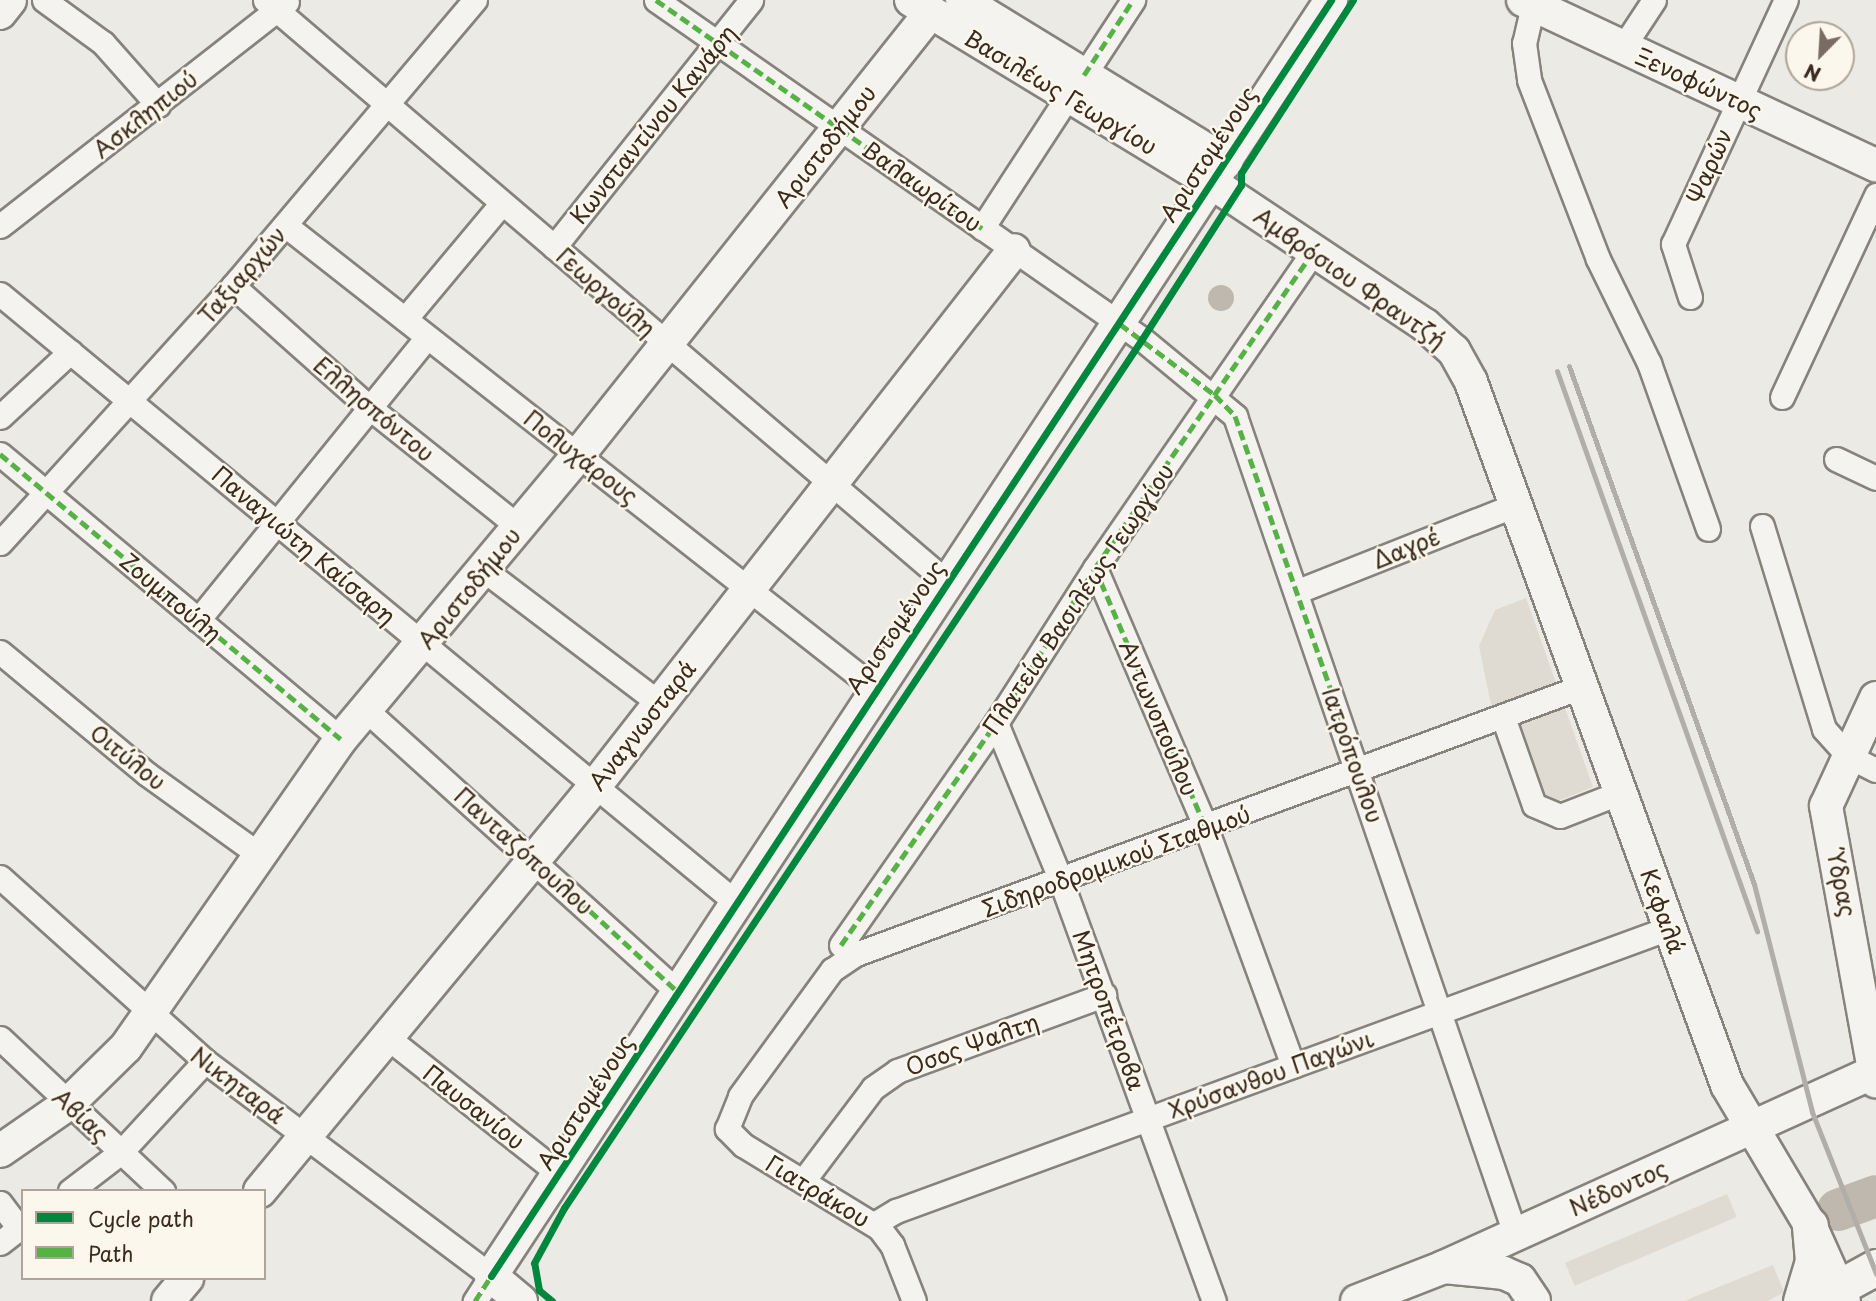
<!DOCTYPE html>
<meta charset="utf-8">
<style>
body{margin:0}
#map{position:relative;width:1876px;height:1301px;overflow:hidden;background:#eceae4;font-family:"Playpen Sans",sans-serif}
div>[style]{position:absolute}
.built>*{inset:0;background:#dfdbd2;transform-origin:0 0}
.water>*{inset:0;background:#bfb8ae}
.round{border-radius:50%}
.river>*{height:42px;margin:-21px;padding:0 21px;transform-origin:21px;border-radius:21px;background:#bfb8ae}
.roads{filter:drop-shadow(2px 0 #86827c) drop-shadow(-2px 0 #86827c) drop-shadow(0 2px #86827c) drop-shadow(0 -2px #86827c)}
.street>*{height:23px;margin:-11.5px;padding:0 11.5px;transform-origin:11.5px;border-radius:11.5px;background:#f4f3ef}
.secondary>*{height:32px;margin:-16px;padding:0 16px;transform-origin:16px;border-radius:16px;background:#f4f3ef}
.primary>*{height:35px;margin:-17.5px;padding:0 17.5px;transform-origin:17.5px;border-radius:17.5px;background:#f4f3ef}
.rail>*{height:5px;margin:-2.5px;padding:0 2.5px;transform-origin:2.5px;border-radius:2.5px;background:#b1aeaa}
.quiet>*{height:5px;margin-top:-2.5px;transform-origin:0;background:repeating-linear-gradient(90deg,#57b245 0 10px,transparent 0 15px)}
.cycleway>*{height:7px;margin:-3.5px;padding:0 3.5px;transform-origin:3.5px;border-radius:3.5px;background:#00873e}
span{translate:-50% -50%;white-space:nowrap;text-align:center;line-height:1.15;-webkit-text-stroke:5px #fbf7ec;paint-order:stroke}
.street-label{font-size:23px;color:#3b2a1e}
.legend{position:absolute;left:21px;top:1189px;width:245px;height:91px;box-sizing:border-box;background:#fbf7ec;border:2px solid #aea59a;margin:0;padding:9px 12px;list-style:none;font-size:21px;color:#3b2a1e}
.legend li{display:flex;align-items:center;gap:14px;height:35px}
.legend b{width:35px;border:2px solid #aea59a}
.north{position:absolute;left:1785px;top:21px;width:70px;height:70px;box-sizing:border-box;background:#fbf7ec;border:2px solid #aea59a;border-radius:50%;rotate:204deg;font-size:19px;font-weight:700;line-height:28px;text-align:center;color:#3b2a1e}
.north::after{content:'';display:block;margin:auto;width:24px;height:32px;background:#796d63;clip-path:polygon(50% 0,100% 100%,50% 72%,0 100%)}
</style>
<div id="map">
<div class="built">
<i style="clip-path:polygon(1526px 598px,1593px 787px,1530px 812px,1490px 700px,1479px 646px,1495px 610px)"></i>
<i style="left:1727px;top:1194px;width:25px;height:176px;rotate:67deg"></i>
<i style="clip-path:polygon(1773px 1265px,1784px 1292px,1768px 1301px,1684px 1301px)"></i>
</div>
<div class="water">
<i class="round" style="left:1208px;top:285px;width:26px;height:26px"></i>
</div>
<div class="river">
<i style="left:1838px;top:1210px;width:40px;rotate:-20.2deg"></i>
</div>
<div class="roads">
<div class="street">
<i style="left:44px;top:0;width:73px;rotate:36.1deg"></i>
<i style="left:103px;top:43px;width:83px;rotate:48.4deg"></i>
<i style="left:265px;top:0;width:898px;rotate:40.48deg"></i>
<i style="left:656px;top:0;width:593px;rotate:34.9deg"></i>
<i style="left:1142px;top:339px;width:121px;rotate:39.6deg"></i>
<i style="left:1235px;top:416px;width:865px;rotate:71.1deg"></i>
<i style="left:1533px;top:5px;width:39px;rotate:103deg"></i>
<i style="left:1524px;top:43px;width:37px;rotate:82deg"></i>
<i style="left:1529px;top:80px;width:192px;rotate:68.9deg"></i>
<i style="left:1598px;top:259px;width:116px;rotate:63.9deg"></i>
<i style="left:1649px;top:363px;width:176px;rotate:70.4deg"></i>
<i style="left:1623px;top:47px;width:56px;rotate:-56.6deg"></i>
<i style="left:1084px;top:75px;width:90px;rotate:-56.8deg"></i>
<i style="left:285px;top:225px;width:751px;rotate:38.14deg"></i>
<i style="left:0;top:226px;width:364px;rotate:-38deg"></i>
<i style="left:982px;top:228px;width:158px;rotate:-56.9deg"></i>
<i style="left:554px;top:247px;width:316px;rotate:-51.4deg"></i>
<i style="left:233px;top:286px;width:183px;rotate:41.7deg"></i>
<i style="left:370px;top:408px;width:191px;rotate:38.6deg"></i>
<i style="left:0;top:294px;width:957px;rotate:39.58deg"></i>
<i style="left:1690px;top:297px;width:56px;rotate:-107.8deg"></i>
<i style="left:1673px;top:244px;width:269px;rotate:-65.2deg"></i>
<i style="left:405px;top:319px;width:151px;rotate:-50.1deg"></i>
<i style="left:1782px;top:397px;width:223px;rotate:-65deg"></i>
<i style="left:0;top:417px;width:96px;rotate:-42.9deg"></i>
<i style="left:0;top:454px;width:444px;rotate:39.9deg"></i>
<i style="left:1836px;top:459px;width:44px;rotate:25.4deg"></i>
<i style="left:1762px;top:526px;width:212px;rotate:73deg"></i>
<i style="left:1824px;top:729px;width:36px;rotate:48deg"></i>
<i style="left:1848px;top:756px;width:31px;rotate:27deg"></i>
<i style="left:0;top:543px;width:347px;rotate:-47.8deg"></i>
<i style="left:233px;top:286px;width:375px;rotate:-49.8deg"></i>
<i style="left:1095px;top:568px;width:283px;rotate:66.9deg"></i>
<i style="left:1206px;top:828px;width:253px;rotate:69.9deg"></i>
<i style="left:484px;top:570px;width:220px;rotate:37.2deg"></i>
<i style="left:1298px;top:591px;width:231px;rotate:-21.6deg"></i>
<i style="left:198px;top:620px;width:364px;rotate:-51deg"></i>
<i style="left:0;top:652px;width:191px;rotate:39.7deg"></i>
<i style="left:147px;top:774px;width:140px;rotate:35.7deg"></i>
<i style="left:366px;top:710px;width:423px;rotate:42.1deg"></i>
<i style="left:1503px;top:717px;width:93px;rotate:70.6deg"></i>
<i style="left:1534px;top:805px;width:28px;rotate:23deg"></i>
<i style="left:1560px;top:816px;width:63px;rotate:-21.3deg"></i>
<i style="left:996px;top:723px;width:171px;rotate:67.6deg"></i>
<i style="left:1061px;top:881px;width:447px;rotate:70deg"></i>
<i style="left:0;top:877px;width:275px;rotate:41.9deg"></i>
<i style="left:205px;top:1061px;width:358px;rotate:36.9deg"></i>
<i style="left:491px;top:1276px;width:30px;rotate:123deg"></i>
<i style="left:841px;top:945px;width:271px;rotate:-55.1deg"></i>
<i style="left:996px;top:723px;width:184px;rotate:-57.4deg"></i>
<i style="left:1095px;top:568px;width:384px;rotate:-55.4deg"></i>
<i style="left:0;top:1038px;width:224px;rotate:43.2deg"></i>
<i style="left:388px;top:1038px;width:221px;rotate:38.4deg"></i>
<i style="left:803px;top:1181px;width:116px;rotate:-53deg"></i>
<i style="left:873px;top:1088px;width:29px;rotate:-35deg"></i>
<i style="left:897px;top:1071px;width:221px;rotate:-20.2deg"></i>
<i style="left:70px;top:1191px;width:64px;rotate:-37.4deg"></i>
<i style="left:121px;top:1152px;width:124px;rotate:-47.3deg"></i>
<i style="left:0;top:1203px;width:31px;rotate:53deg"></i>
<i style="left:874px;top:1224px;width:26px;rotate:-31deg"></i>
<i style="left:896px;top:1211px;width:823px;rotate:-20.11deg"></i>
<i style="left:0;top:1243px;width:29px;rotate:-38deg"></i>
<i style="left:914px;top:1301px;width:60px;rotate:-111.4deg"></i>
<i style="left:892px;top:1245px;width:21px;rotate:-127deg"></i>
<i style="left:879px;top:1228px;width:159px;rotate:-148.6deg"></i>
<i style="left:743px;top:1145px;width:23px;rotate:-135deg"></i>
<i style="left:727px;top:1129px;width:35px;rotate:-68deg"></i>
<i style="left:740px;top:1096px;width:156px;rotate:-53.9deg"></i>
<i style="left:832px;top:970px;width:29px;rotate:-34deg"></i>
<i style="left:856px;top:954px;width:773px;rotate:-20.22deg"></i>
</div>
<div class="secondary">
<i style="left:911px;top:0;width:352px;rotate:31.3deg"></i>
<i style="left:1212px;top:183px;width:256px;rotate:33.7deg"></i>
<i style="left:1425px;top:325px;width:39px;rotate:42deg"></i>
<i style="left:1454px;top:351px;width:35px;rotate:61deg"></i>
<i style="left:1471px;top:382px;width:748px;rotate:69.99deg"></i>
<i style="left:1727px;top:1085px;width:163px;rotate:59.3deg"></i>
<i style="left:1810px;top:1225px;width:83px;rotate:65.9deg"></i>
<i style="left:962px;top:0;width:310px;rotate:31.5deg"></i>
<i style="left:1523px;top:0;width:390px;rotate:25.1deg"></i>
<i style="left:0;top:13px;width:16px;rotate:-52deg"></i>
<i style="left:1876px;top:698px;width:119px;rotate:114.8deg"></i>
<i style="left:1826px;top:806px;width:280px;rotate:79.7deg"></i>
<i style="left:0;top:1151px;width:83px;rotate:-34.7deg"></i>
<i style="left:68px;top:1104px;width:81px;rotate:-44.5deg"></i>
<i style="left:126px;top:1047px;width:376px;rotate:-55.1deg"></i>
<i style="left:341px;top:739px;width:371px;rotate:-50.1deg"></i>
<i style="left:579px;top:454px;width:565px;rotate:-51.47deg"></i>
<i style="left:260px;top:1191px;width:526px;rotate:-50.4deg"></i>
<i style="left:595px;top:786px;width:680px;rotate:-51.98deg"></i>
<i style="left:1444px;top:1267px;width:60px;rotate:5.7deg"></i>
<i style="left:1504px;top:1273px;width:17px;rotate:24deg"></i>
<i style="left:1520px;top:1280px;width:25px;rotate:56deg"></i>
<i style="left:168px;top:1301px;width:30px;rotate:-50deg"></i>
<i style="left:521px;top:1301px;width:39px;rotate:-140deg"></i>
<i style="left:491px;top:1276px;width:1528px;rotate:-56.64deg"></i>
<i style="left:1357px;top:1301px;width:93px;rotate:-21.3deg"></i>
<i style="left:1444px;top:1267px;width:474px;rotate:-24.4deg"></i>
</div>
<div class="primary">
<i style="left:1801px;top:1301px;width:42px;rotate:-73.3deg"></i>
<i style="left:1813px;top:1261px;width:36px;rotate:-95deg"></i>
<i style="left:1814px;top:1301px;width:71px;rotate:-28.7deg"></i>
</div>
</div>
<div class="rail">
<i style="left:1569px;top:366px;width:550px;rotate:70.35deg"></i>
<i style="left:1754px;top:884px;width:235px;rotate:75.7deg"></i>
<i style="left:1812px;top:1112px;width:174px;rotate:68.4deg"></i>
<i style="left:1557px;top:371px;width:595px;rotate:70.35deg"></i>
</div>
<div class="quiet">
<i style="left:656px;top:0;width:398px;rotate:35deg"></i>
<i style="left:1084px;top:75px;width:90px;rotate:-56.8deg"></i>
<i style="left:1120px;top:324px;width:119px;rotate:36.8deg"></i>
<i style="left:1215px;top:395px;width:29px;rotate:46deg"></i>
<i style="left:1235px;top:416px;width:376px;rotate:70.7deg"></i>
<i style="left:0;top:454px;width:444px;rotate:39.9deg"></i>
<i style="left:1095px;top:568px;width:283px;rotate:66.9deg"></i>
<i style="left:535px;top:860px;width:197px;rotate:42.7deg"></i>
<i style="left:841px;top:945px;width:271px;rotate:-55.1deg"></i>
<i style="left:996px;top:723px;width:184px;rotate:-57.4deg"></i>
<i style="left:1095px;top:568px;width:384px;rotate:-55.4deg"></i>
<i style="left:475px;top:1301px;width:30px;rotate:-57deg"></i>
</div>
<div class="cycleway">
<i style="left:491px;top:1276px;width:1528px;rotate:-56.64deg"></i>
<i style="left:552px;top:1301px;width:17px;rotate:-140deg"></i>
<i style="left:539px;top:1290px;width:27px;rotate:-100deg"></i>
<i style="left:534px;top:1263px;width:63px;rotate:-61.4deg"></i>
<i style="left:564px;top:1208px;width:1044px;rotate:-56.37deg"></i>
<i style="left:1142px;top:339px;width:183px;rotate:-57.3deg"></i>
<i style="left:1241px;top:185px;width:12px;rotate:-90deg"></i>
<i style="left:1241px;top:173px;width:206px;rotate:-57.1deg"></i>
</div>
<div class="street-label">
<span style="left:1699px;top:83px;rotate:25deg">Ξενοφώντος</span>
<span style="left:1061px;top:92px;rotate:31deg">Βασιλέως Γεωργίου</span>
<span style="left:145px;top:114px;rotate:-38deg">Ασκληπιού</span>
<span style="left:653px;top:124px;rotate:-51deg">Κωνσταντίνου Κανάρη</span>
<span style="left:825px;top:146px;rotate:-52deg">Αριστοδήμου</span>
<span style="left:1208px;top:154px;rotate:-57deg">Αριστομένους</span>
<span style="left:1709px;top:166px;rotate:-66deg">Ψαρών</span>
<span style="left:922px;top:186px;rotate:35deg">Βαλαωρίτου</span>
<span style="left:242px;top:275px;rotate:-49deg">Ταξιαρχών</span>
<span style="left:1350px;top:278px;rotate:35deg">Αμβρόσιου Φραντζή</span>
<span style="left:606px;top:292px;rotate:41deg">Γεωργούλη</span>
<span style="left:374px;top:409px;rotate:40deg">Ελλησπόντου</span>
<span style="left:581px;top:457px;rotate:38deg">Πολυχάρους</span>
<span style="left:304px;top:545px;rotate:40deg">Παναγιώτη Καίσαρη</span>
<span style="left:1406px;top:548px;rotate:-22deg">Δαγρέ</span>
<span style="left:469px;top:588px;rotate:-51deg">Αριστοδήμου</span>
<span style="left:171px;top:597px;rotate:40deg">Ζουμπούλη</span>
<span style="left:1078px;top:599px;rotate:-56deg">Πλατεία Βασιλέως Γεωργίου</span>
<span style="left:895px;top:627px;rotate:-56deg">Αριστομένους</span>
<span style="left:1159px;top:718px;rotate:67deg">Αντωνοπούλου</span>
<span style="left:642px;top:725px;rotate:-52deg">Αναγνωσταρά</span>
<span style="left:1353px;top:755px;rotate:71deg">Ιατρόπουλου</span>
<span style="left:128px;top:757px;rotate:39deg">Οιτύλου</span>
<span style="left:524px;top:851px;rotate:42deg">Πανταζόπουλου</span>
<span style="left:1116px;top:861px;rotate:-20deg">Σιδηροδρομικού Σταθμού</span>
<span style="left:1842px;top:884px;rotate:78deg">Ύδρας</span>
<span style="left:1663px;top:911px;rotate:70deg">Κεφαλά</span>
<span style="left:1109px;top:1010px;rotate:70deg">Μητροπέτροβα</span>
<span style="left:972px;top:1044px;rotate:-20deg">Οσος Ψαλτη</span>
<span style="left:1271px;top:1074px;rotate:-20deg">Χρύσανθου Παγώνι</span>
<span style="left:238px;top:1085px;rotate:37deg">Νικηταρά</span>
<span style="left:585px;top:1102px;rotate:-57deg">Αριστομένους</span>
<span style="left:474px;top:1107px;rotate:38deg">Παυσανίου</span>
<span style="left:81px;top:1115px;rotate:43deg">Αβίας</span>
<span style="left:1618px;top:1188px;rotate:-24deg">Νέδοντος</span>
<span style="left:818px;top:1191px;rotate:31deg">Γιατράκου</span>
</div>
<ul class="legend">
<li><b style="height:9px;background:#00873e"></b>Cycle path</li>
<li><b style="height:9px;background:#57b245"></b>Path</li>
</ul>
<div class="north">N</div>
</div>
